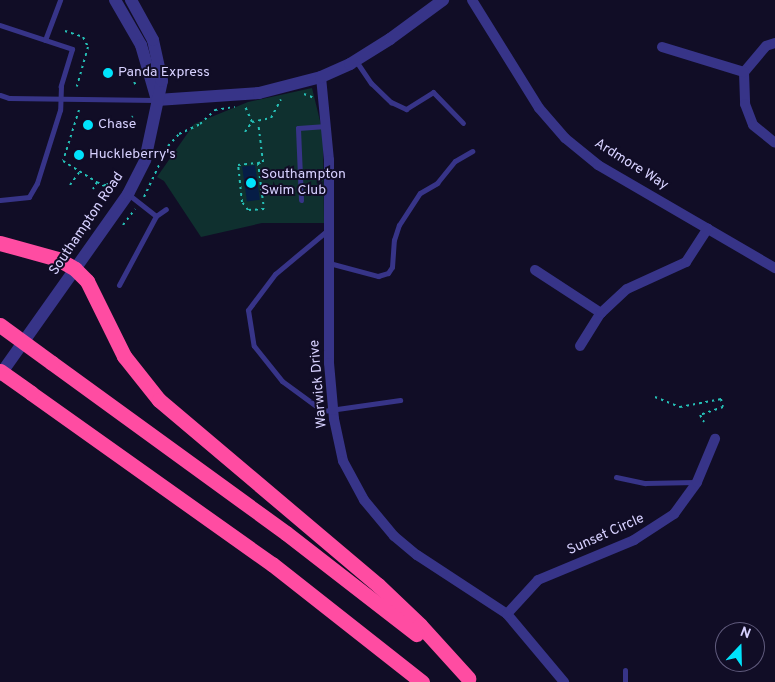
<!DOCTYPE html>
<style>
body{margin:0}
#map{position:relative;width:775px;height:682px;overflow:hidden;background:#110d26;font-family:Overpass,sans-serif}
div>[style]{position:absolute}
.green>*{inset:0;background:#0f302f}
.water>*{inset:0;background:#061d46;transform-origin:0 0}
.path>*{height:2px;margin-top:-1px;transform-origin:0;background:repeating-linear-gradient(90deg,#25bfb6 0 2.5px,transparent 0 6.5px)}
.service>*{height:5px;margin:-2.5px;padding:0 2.5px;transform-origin:2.5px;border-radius:2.5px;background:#373488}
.minor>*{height:10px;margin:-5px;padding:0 5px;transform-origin:5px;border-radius:5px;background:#373488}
.tertiary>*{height:12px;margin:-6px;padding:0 6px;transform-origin:6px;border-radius:6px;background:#373488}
.motorway>*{height:15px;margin:-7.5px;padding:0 7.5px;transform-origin:7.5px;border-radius:7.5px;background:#ff4ca2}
.motorway-bridge>*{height:15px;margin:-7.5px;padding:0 7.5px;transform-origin:7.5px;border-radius:7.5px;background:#ff4ca2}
.dots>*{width:14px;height:14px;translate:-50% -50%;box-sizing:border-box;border:2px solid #110d26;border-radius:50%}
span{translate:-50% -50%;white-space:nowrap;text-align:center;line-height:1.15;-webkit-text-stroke:4px #110d26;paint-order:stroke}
.poi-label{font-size:14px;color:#d7d1ff}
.left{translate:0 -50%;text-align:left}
.street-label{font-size:14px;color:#d7d1ff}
.north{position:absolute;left:715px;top:622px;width:50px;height:50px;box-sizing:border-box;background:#110d26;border:1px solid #605b7d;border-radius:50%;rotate:21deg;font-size:14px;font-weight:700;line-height:20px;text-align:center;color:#d7d1ff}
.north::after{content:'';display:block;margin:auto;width:18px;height:22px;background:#00e3fc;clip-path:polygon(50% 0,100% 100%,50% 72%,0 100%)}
</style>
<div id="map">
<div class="green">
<i style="clip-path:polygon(312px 88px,323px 133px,324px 223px,262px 223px,201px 237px,164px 181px,157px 177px,194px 124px,248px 102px)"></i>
</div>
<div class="water">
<i style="left:255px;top:165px;width:35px;height:13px;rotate:82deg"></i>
</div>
<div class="path">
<i style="left:65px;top:31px;width:19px;rotate:18deg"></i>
<i style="left:83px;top:37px;width:11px;rotate:63deg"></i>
<i style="left:88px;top:47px;width:41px;rotate:105.8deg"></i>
<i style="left:134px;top:82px;width:4px;rotate:56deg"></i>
<i style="left:304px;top:94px;width:9px;rotate:21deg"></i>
<i style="left:79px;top:110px;width:53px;rotate:107.4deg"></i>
<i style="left:63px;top:161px;width:40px;rotate:32deg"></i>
<i style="left:97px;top:182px;width:8px;rotate:120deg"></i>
<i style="left:132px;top:117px;width:1px;rotate:-45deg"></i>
<i style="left:252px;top:122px;width:19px;rotate:-12deg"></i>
<i style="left:271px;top:118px;width:21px;rotate:-62deg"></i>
<i style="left:245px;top:132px;width:12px;rotate:-55deg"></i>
<i style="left:252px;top:122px;width:17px;rotate:-114deg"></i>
<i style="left:258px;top:163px;width:46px;rotate:82.6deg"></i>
<i style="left:264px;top:209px;width:16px;rotate:176deg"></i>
<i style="left:248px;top:210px;width:10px;rotate:-127deg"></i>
<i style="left:242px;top:202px;width:37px;rotate:-96deg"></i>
<i style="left:238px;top:165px;width:20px;rotate:-6deg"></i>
<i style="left:258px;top:163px;width:5px;rotate:-11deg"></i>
<i style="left:263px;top:162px;width:39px;rotate:-97deg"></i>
<i style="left:97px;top:182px;width:8px;rotate:30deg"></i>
<i style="left:104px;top:186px;width:4px;rotate:-45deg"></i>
<i style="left:107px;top:183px;width:8px;rotate:50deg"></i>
<i style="left:70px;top:185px;width:17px;rotate:-54deg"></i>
<i style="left:144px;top:197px;width:56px;rotate:-64.8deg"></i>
<i style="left:168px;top:146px;width:16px;rotate:-47deg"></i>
<i style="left:179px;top:134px;width:23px;rotate:-25deg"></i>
<i style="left:200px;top:124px;width:21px;rotate:-43deg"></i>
<i style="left:215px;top:110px;width:20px;rotate:-9deg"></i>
<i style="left:123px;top:225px;width:20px;rotate:-53deg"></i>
<i style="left:655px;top:397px;width:27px;rotate:22deg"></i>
<i style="left:680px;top:407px;width:42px;rotate:-11deg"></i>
<i style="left:721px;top:399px;width:8px;rotate:76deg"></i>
<i style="left:723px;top:407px;width:24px;rotate:161deg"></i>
<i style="left:700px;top:415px;width:8px;rotate:60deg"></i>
</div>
<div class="service">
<i style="left:0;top:25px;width:76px;rotate:18.4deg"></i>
<i style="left:72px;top:49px;width:39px;rotate:107deg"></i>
<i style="left:61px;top:86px;width:24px;rotate:92deg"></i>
<i style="left:60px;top:110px;width:77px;rotate:107.5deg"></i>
<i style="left:37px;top:183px;width:16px;rotate:120deg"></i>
<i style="left:29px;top:197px;width:29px;rotate:174deg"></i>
<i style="left:45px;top:40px;width:43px;rotate:-69.4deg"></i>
<i style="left:356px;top:61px;width:27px;rotate:56deg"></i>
<i style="left:371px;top:83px;width:28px;rotate:44deg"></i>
<i style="left:391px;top:102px;width:17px;rotate:25deg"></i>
<i style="left:406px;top:109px;width:32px;rotate:-32deg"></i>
<i style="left:433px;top:92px;width:43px;rotate:45.9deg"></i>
<i style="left:0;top:95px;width:9px;rotate:18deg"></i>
<i style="left:9px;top:98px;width:147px;rotate:0.8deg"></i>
<i style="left:301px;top:200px;width:72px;rotate:-92.4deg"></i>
<i style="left:298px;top:128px;width:28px;rotate:-4deg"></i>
<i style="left:156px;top:216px;width:12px;rotate:-35deg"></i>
<i style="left:329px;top:229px;width:70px;rotate:140.2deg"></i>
<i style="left:275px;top:274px;width:45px;rotate:126.9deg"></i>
<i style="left:248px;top:310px;width:36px;rotate:81deg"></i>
<i style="left:254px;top:346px;width:45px;rotate:51.3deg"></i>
<i style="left:282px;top:381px;width:51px;rotate:36.2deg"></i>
<i style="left:323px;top:411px;width:78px;rotate:-8.1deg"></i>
<i style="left:329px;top:263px;width:51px;rotate:14.9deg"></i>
<i style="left:378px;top:276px;width:10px;rotate:-17deg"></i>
<i style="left:388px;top:273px;width:7px;rotate:-56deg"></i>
<i style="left:392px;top:267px;width:27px;rotate:-86deg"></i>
<i style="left:394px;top:240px;width:16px;rotate:-72deg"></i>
<i style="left:399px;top:225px;width:38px;rotate:-57deg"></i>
<i style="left:420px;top:193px;width:20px;rotate:-30deg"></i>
<i style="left:437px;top:183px;width:28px;rotate:-51deg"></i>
<i style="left:455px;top:161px;width:20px;rotate:-30deg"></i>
<i style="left:119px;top:285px;width:78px;rotate:-61.8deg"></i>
<i style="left:156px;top:216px;width:36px;rotate:-142deg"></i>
<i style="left:616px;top:477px;width:30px;rotate:12deg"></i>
<i style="left:645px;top:483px;width:51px;rotate:-1.1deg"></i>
<i style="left:625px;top:682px;width:12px;rotate:-90deg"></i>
</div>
<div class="minor">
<i style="left:472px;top:0;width:127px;rotate:58.2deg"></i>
<i style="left:539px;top:108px;width:40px;rotate:49deg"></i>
<i style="left:565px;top:138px;width:43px;rotate:39.3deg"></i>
<i style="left:598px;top:165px;width:205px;rotate:30.2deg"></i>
<i style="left:775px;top:43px;width:9px;rotate:162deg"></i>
<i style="left:766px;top:46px;width:34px;rotate:130deg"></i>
<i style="left:744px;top:72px;width:32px;rotate:88deg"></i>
<i style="left:745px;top:104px;width:22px;rotate:69deg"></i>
<i style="left:753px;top:125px;width:28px;rotate:39deg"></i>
<i style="left:662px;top:47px;width:86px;rotate:17deg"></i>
<i style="left:321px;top:77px;width:83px;rotate:84.5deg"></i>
<i style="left:329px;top:160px;width:203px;rotate:90deg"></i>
<i style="left:329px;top:363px;width:56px;rotate:84.9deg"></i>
<i style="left:334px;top:419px;width:43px;rotate:77.9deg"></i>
<i style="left:343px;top:461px;width:44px;rotate:61.7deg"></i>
<i style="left:364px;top:500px;width:47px;rotate:50.2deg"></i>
<i style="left:394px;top:536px;width:30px;rotate:40deg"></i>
<i style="left:417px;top:555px;width:108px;rotate:33.2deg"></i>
<i style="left:507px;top:614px;width:89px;rotate:50deg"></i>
<i style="left:535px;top:270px;width:79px;rotate:33.1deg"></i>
<i style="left:580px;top:346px;width:39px;rotate:-58deg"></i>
<i style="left:601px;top:313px;width:35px;rotate:-43deg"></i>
<i style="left:627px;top:289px;width:65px;rotate:-24.6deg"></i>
<i style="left:686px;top:262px;width:40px;rotate:-57.1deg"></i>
<i style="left:507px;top:614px;width:46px;rotate:-47.6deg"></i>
<i style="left:538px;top:580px;width:104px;rotate:-22.6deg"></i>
<i style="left:634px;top:540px;width:48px;rotate:-33deg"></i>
<i style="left:674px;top:514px;width:39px;rotate:-54deg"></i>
<i style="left:697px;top:482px;width:47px;rotate:-67.3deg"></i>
</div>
<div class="tertiary">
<i style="left:115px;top:0;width:52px;rotate:60deg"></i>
<i style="left:141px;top:45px;width:57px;rotate:73.8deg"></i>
<i style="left:157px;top:100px;width:102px;rotate:-3.9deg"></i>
<i style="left:259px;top:93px;width:64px;rotate:-14.5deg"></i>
<i style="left:321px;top:77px;width:32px;rotate:-24deg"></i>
<i style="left:350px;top:64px;width:47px;rotate:-32deg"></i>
<i style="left:390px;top:39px;width:66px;rotate:-36.3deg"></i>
<i style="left:0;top:375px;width:222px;rotate:-54.7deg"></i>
<i style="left:128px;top:194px;width:38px;rotate:-63deg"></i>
<i style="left:145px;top:160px;width:81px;rotate:-77.9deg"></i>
<i style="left:162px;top:81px;width:42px;rotate:-102.4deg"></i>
<i style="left:153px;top:40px;width:46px;rotate:-118.8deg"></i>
</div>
<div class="motorway">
<i style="left:0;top:243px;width:60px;rotate:15.4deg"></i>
<i style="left:58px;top:259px;width:20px;rotate:30deg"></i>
<i style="left:75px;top:269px;width:17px;rotate:45deg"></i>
<i style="left:87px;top:281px;width:84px;rotate:63.7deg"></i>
<i style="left:124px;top:356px;width:56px;rotate:51.5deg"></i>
<i style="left:159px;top:400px;width:287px;rotate:40.2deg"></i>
<i style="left:378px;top:585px;width:58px;rotate:43.6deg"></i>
<i style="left:420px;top:625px;width:72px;rotate:47.8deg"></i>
<i style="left:52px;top:363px;width:289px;rotate:36deg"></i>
<i style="left:286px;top:533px;width:165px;rotate:37.8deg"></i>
<i style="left:31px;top:393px;width:296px;rotate:35.4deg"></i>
<i style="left:272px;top:564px;width:191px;rotate:38.2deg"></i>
</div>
<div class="motorway-bridge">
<i style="left:0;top:325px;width:64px;rotate:36.2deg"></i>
<i style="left:0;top:371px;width:38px;rotate:35deg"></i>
</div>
<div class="dots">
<i style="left:108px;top:73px;background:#00e3fc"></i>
<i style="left:88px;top:125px;background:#00e3fc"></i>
<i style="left:79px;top:155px;background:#00e3fc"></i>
<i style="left:251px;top:183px;background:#00e3fc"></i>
</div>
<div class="poi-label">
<span class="left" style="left:118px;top:73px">Panda Express</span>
<span class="left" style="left:98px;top:125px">Chase</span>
<span class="left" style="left:89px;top:155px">Huckleberry's</span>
<span class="left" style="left:261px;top:183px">Southampton<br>Swim Club</span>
</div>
<div class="street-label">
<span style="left:631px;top:165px;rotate:32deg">Ardmore Way</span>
<span style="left:87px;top:224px;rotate:-56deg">Southampton Road</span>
<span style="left:319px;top:384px;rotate:-95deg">Warwick Drive</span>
<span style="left:606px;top:535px;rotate:-24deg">Sunset Circle</span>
</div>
<div class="north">N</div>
</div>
